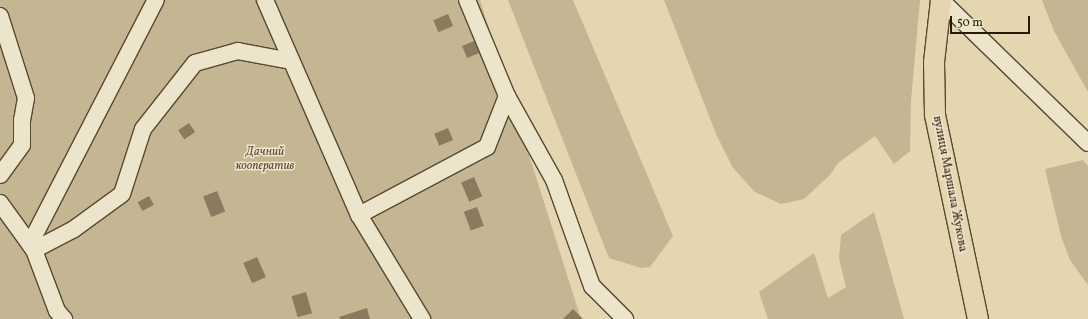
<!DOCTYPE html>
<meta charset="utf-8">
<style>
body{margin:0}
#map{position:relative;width:1088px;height:319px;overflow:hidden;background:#e4d6b0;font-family:Vollkorn,serif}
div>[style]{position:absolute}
.green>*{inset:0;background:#c4b693}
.building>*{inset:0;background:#8b7b5e;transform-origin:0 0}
.roads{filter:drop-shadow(1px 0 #584830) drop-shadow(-1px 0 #584830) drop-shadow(0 1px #584830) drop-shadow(0 -1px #584830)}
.minor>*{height:16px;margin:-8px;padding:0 8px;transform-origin:8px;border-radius:8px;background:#ede4cc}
.major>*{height:20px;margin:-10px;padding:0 10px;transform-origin:10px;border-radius:10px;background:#e4d6b0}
span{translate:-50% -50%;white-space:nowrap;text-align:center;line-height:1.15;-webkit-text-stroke:3px #ede4cc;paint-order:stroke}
.park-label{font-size:12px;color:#584830;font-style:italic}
.street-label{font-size:12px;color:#2a1905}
.scale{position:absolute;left:950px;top:16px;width:80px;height:18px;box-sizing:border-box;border:2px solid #2a1905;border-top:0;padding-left:5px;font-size:12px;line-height:14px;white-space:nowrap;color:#2a1905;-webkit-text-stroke:3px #ede4cc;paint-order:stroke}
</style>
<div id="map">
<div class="green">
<i style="clip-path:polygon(0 0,480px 0,581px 319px,0 319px)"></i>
<i style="clip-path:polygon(508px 0,573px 0,673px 236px,650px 267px,641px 268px,609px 258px)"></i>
<i style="clip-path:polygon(664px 0,920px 0,911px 101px,910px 151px,894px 164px,875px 136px,838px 163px,830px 175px,804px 199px,781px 204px,755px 192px,733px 168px,716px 134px)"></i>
<i style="clip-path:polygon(1042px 0,1088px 0,1088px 92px,1054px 31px)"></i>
<i style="clip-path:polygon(1083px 160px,1088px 166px,1088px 285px,1070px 260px,1061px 236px,1045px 169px)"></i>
<i style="clip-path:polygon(874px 212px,904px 319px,768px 319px,759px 292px,814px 253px,828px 298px,846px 287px,839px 259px,841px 235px)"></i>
</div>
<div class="building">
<i style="left:448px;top:14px;width:13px;height:16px;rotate:67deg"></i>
<i style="left:474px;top:41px;width:13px;height:13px;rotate:67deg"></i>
<i style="left:189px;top:123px;width:11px;height:13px;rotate:56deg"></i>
<i style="left:448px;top:128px;width:13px;height:15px;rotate:67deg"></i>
<i style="left:474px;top:177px;width:21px;height:14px;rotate:67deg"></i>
<i style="left:217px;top:191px;width:22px;height:15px;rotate:68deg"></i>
<i style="left:149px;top:196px;width:10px;height:13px;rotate:61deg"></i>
<i style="left:477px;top:207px;width:20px;height:14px;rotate:70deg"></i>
<i style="left:257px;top:257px;width:22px;height:15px;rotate:66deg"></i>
<i style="left:306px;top:292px;width:22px;height:15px;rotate:74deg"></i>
<i style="clip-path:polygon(367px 308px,370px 319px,340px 319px,339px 317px)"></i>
<i style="clip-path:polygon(573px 309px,583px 319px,563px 319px)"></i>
</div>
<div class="roads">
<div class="minor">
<i style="left:265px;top:0;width:235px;rotate:66.4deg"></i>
<i style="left:359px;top:215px;width:122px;rotate:58.8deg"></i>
<i style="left:941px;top:0;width:205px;rotate:44.2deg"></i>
<i style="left:0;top:16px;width:86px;rotate:72.4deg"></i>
<i style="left:26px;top:98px;width:22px;rotate:100deg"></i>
<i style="left:22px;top:120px;width:25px;rotate:90deg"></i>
<i style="left:22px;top:145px;width:37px;rotate:126deg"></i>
<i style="left:507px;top:96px;width:96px;rotate:60.8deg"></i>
<i style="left:554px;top:180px;width:113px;rotate:70.3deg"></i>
<i style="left:592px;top:286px;width:47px;rotate:45deg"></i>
<i style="left:0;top:203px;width:58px;rotate:54.1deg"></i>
<i style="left:34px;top:250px;width:45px;rotate:-27.7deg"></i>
<i style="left:74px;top:229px;width:59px;rotate:-36.1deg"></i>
<i style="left:122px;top:194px;width:68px;rotate:-72.1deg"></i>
<i style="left:143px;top:129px;width:84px;rotate:-51.8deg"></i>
<i style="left:195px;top:63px;width:45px;rotate:-15.6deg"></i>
<i style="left:238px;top:51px;width:54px;rotate:10.7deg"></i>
<i style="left:359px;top:215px;width:145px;rotate:-28deg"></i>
<i style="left:487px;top:147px;width:55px;rotate:-68.6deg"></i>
<i style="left:507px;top:96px;width:104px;rotate:-112.6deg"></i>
<i style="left:31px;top:246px;width:13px;rotate:-72deg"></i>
<i style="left:35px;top:234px;width:263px;rotate:-62.7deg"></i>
<i style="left:34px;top:250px;width:65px;rotate:69.3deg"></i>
<i style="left:57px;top:311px;width:11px;rotate:49deg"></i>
</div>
<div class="major">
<i style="left:941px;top:0;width:62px;rotate:96.4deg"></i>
<i style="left:934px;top:62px;width:53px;rotate:88.9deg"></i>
<i style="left:935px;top:115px;width:208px;rotate:78.1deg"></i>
</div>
</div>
<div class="park-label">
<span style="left:265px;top:160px">Дачний<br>кооператив</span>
</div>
<div class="street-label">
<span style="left:949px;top:184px;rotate:79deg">вулиця Маршала Жукова</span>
</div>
<div class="scale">50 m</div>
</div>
